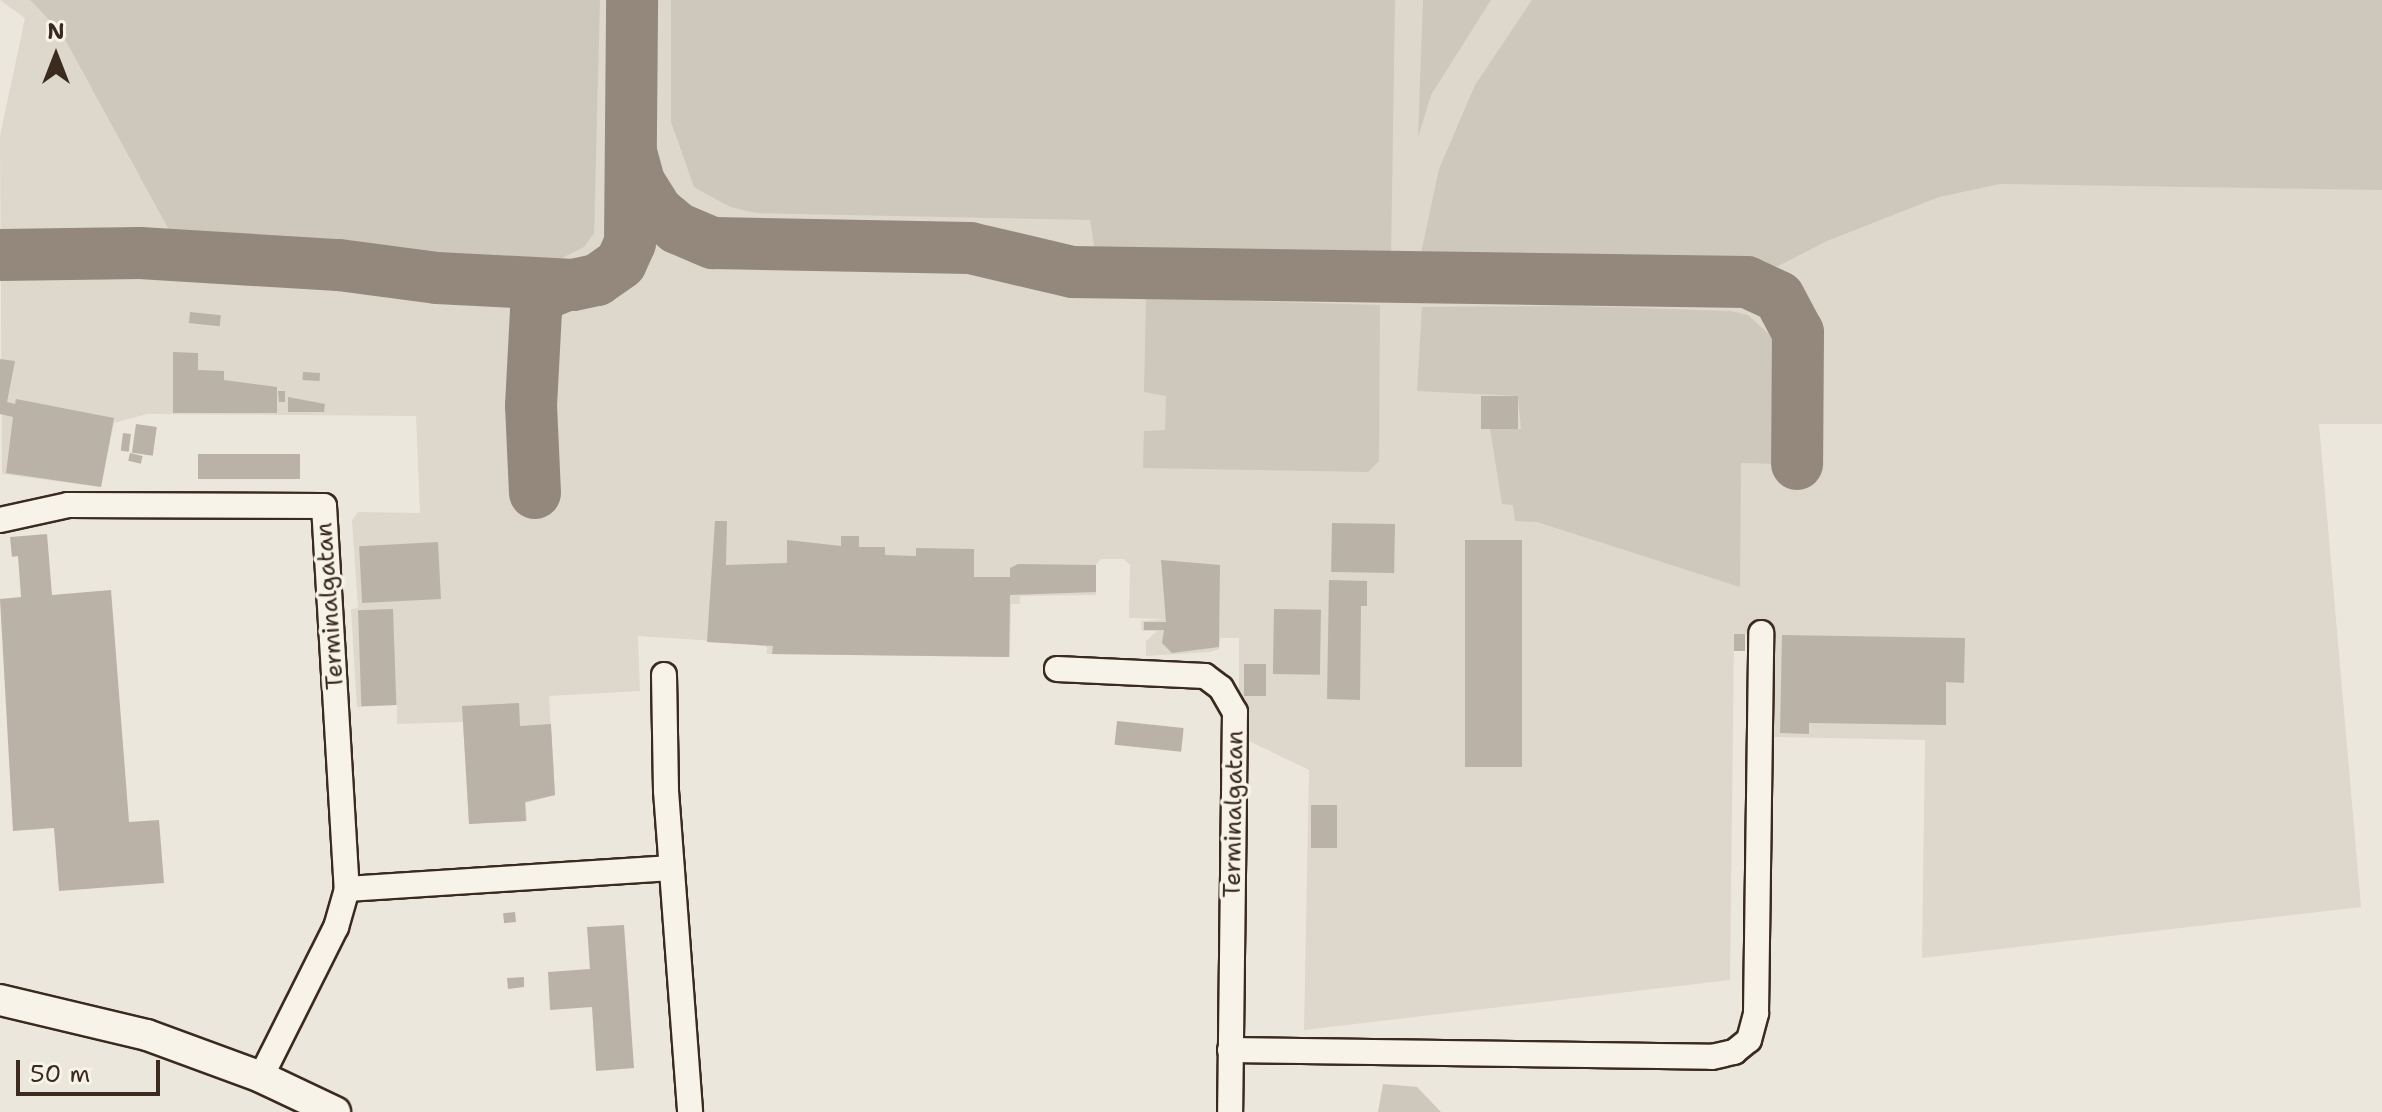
<!DOCTYPE html>
<style>
body{margin:0}
#map{position:relative;width:2382px;height:1112px;overflow:hidden;background:#ece7dc;font-family:"Shantell Sans",sans-serif}
div>[style]{position:absolute}
.built>*{inset:0;background:#ddd7cc}
.green>*{inset:0;background:#cec8bc}
.taxiway>*{height:52px;margin:-26px;padding:0 26px;transform-origin:26px;border-radius:26px;background:#94887d}
.building>*{inset:0;background:#bab2a7;transform-origin:0 0}
.roads{filter:drop-shadow(2px 0 #3b2a1e) drop-shadow(-2px 0 #3b2a1e) drop-shadow(0 2px #3b2a1e) drop-shadow(0 -2px #3b2a1e)}
.minor>*{height:24px;margin:-12px;padding:0 12px;transform-origin:12px;border-radius:12px;background:#f7f3e8}
.major>*{height:30px;margin:-15px;padding:0 15px;transform-origin:15px;border-radius:15px;background:#f7f3e8}
span{translate:-50% -50%;white-space:nowrap;text-align:center;line-height:1.15;-webkit-text-stroke:7px #f7f3e8;paint-order:stroke}
.street-label{font-size:24px;color:#3b2a1e}
.north{position:absolute;left:16px;top:16px;width:80px;height:80px;-webkit-text-stroke:6px #f7f3e8;paint-order:stroke;rotate:0deg;font-size:22px;font-weight:700;line-height:32px;text-align:center;color:#3b2a1e}
.north::after{content:'';display:block;margin:auto;width:28px;height:36px;background:#3b2a1e;clip-path:polygon(50% 0,100% 100%,50% 72%,0 100%)}
.scale{position:absolute;left:16px;top:1060px;width:144px;height:36px;box-sizing:border-box;border:4px solid #3b2a1e;border-top:0;padding-left:10px;font-size:24px;line-height:28px;white-space:nowrap;color:#3b2a1e;-webkit-text-stroke:6px #f7f3e8;paint-order:stroke}
</style>
<div id="map">
<div class="built">
<i style="clip-path:polygon(0 0,2382px 0,2382px 424px,2319px 424px,2361px 907px,1922px 958px,1925px 740px,1772px 737px,1773px 634px,1734px 634px,1730px 980px,1304px 1030px,1309px 770px,1249px 741px,1239px 695px,1239px 638px,1220px 638px,1219px 649px,1210px 652px,1146px 656px,1146px 641px,1157px 631px,1142px 631px,1141px 621px,1165px 619px,1129px 618px,1130px 565px,1124px 559px,1101px 559px,1096px 564px,1096px 595px,1020px 596px,1020px 604px,1011px 604px,1010px 657px,767px 654px,767px 647px,745px 643px,638px 636px,640px 691px,549px 696px,555px 795px,526px 803px,527px 821px,469px 824px,463px 722px,397px 724px,397px 705px,357px 707px,351px 609px,358px 608px,352px 520px,358px 512px,420px 513px,416px 416px,147px 414px,114px 423px,101px 487px,2px 474px,0 136px,25px 18px)"></i>
</div>
<div class="green">
<i style="clip-path:polygon(30px 0,600px 0,594px 233px,584px 247px,560px 259px,434px 258px,175px 241px,61px 32px)"></i>
<i style="clip-path:polygon(671px 0,1395px 0,1391px 259px,1095px 251px,1090px 220px,756px 213px,730px 207px,694px 187px,671px 122px)"></i>
<i style="clip-path:polygon(1423px 0,1491px 0,1431px 95px,1418px 137px)"></i>
<i style="clip-path:polygon(1532px 0,2382px 0,2382px 190px,2000px 184px,1939px 197px,1827px 241px,1747px 282px,1746px 268px,1420px 258px,1439px 169px,1475px 85px)"></i>
<i style="clip-path:polygon(1146px 298px,1380px 305px,1379px 461px,1368px 472px,1143px 468px,1144px 431px,1165px 430px,1166px 396px,1144px 392px)"></i>
<i style="clip-path:polygon(1574px 306px,1731px 311px,1748px 315px,1772px 337px,1785px 367px,1784px 464px,1741px 463px,1740px 587px,1537px 522px,1515px 521px,1513px 505px,1502px 504px,1490px 429px,1521px 429px,1518px 396px,1417px 391px,1422px 307px)"></i>
<i style="clip-path:polygon(1383px 1084px,1417px 1087px,1441px 1112px,1378px 1112px)"></i>
</div>
<div class="taxiway">
<i style="left:631px;top:152px;width:31px;rotate:75deg"></i>
<i style="left:639px;top:182px;width:34px;rotate:58deg"></i>
<i style="left:657px;top:211px;width:26px;rotate:40deg"></i>
<i style="left:677px;top:228px;width:39px;rotate:23deg"></i>
<i style="left:713px;top:243px;width:257px;rotate:1.1deg"></i>
<i style="left:970px;top:248px;width:105px;rotate:13.2deg"></i>
<i style="left:1072px;top:272px;width:675px;rotate:0.85deg"></i>
<i style="left:1747px;top:282px;width:35px;rotate:25deg"></i>
<i style="left:1779px;top:297px;width:40px;rotate:62deg"></i>
<i style="left:1798px;top:332px;width:132px;rotate:90.4deg"></i>
<i style="left:0;top:255px;width:140px;rotate:-0.8deg"></i>
<i style="left:140px;top:253px;width:199px;rotate:3.5deg"></i>
<i style="left:339px;top:265px;width:99px;rotate:7.6deg"></i>
<i style="left:437px;top:278px;width:136px;rotate:2.9deg"></i>
<i style="left:573px;top:285px;width:25px;rotate:-12deg"></i>
<i style="left:597px;top:280px;width:29px;rotate:-35deg"></i>
<i style="left:621px;top:263px;width:22px;rotate:-66deg"></i>
<i style="left:630px;top:243px;width:243px;rotate:-89.5deg"></i>
<i style="left:535px;top:493px;width:87px;rotate:-92.6deg"></i>
<i style="left:531px;top:406px;width:96px;rotate:-87deg"></i>
<i style="left:536px;top:310px;width:16px;rotate:-68deg"></i>
<i style="left:542px;top:295px;width:27px;rotate:-22deg"></i>
</div>
<div class="building">
<i style="left:190px;top:312px;width:31px;height:11px;rotate:6deg"></i>
<i style="clip-path:polygon(173px 352px,198px 353px,198px 370px,224px 371px,224px 380px,277px 387px,277px 413px,173px 413px)"></i>
<i style="clip-path:polygon(0 359px,15px 361px,7px 402px,15px 404px,16px 399px,114px 418px,101px 487px,6px 473px,13px 417px,0 414px)"></i>
<i style="left:303px;top:372px;width:17px;height:8px;rotate:3deg"></i>
<i style="clip-path:polygon(278px 391px,285px 391px,285px 402px,279px 402px)"></i>
<i style="left:1481px;top:396px;width:37px;height:33px"></i>
<i style="clip-path:polygon(288px 397px,325px 404px,324px 412px,288px 412px)"></i>
<i style="left:136px;top:424px;width:21px;height:29px;rotate:8deg"></i>
<i style="left:123px;top:433px;width:8px;height:18px;rotate:7deg"></i>
<i style="left:130px;top:453px;width:13px;height:8px;rotate:13deg"></i>
<i style="left:300px;top:454px;width:25px;height:102px;rotate:90deg"></i>
<i style="clip-path:polygon(715px 521px,727px 521px,726px 565px,787px 563px,787px 540px,841px 546px,841px 536px,859px 536px,859px 547px,885px 547px,885px 555px,916px 556px,916px 548px,974px 549px,974px 577px,1010px 577px,1010px 568px,1018px 564px,1096px 565px,1096px 592px,1010px 595px,1009px 657px,772px 654px,773px 646px,707px 642px)"></i>
<i style="left:1332px;top:523px;width:63px;height:49px;rotate:1deg"></i>
<i style="clip-path:polygon(47px 534px,52px 595px,111px 590px,129px 822px,159px 820px,164px 883px,59px 891px,54px 828px,13px 831px,0 599px,21px 597px,18px 556px,12px 557px,10px 537px)"></i>
<i style="left:1465px;top:540px;width:57px;height:227px"></i>
<i style="left:438px;top:542px;width:57px;height:79px;rotate:87deg"></i>
<i style="clip-path:polygon(1161px 560px,1220px 565px,1219px 647px,1172px 653px,1162px 643px,1164px 630px,1144px 630px,1144px 622px,1166px 622px)"></i>
<i style="clip-path:polygon(1329px 580px,1367px 581px,1367px 606px,1361px 606px,1360px 700px,1327px 699px)"></i>
<i style="left:393px;top:609px;width:96px;height:35px;rotate:88deg"></i>
<i style="left:1274px;top:609px;width:47px;height:65px;rotate:1deg"></i>
<i style="left:1734px;top:634px;width:11px;height:17px"></i>
<i style="clip-path:polygon(1782px 635px,1965px 638px,1964px 683px,1946px 682px,1946px 725px,1809px 723px,1809px 734px,1780px 733px)"></i>
<i style="left:1244px;top:664px;width:22px;height:32px"></i>
<i style="clip-path:polygon(519px 703px,520px 726px,551px 724px,555px 795px,525px 802px,526px 821px,469px 824px,462px 706px)"></i>
<i style="left:1117px;top:721px;width:67px;height:24px;rotate:6deg"></i>
<i style="left:1311px;top:805px;width:26px;height:43px"></i>
<i style="left:515px;top:912px;width:10px;height:12px;rotate:84deg"></i>
<i style="clip-path:polygon(624px 925px,634px 1068px,596px 1071px,592px 1007px,550px 1010px,548px 972px,590px 969px,587px 927px)"></i>
<i style="clip-path:polygon(524px 977px,524px 987px,508px 989px,507px 978px)"></i>
</div>
<div class="roads">
<div class="minor">
<i style="left:0;top:520px;width:70px;rotate:-12.4deg"></i>
<i style="left:68px;top:505px;width:256px;rotate:0.2deg"></i>
<i style="left:324px;top:506px;width:384px;rotate:86.6deg"></i>
<i style="left:347px;top:889px;width:40px;rotate:106deg"></i>
<i style="left:336px;top:927px;width:168px;rotate:116.6deg"></i>
<i style="left:1057px;top:669px;width:148px;rotate:2.7deg"></i>
<i style="left:1205px;top:676px;width:20px;rotate:37deg"></i>
<i style="left:1221px;top:688px;width:28px;rotate:60deg"></i>
<i style="left:1235px;top:712px;width:400px;rotate:90.7deg"></i>
<i style="left:664px;top:675px;width:116px;rotate:89deg"></i>
<i style="left:666px;top:791px;width:322px;rotate:85.7deg"></i>
<i style="left:347px;top:889px;width:325px;rotate:-3.7deg"></i>
<i style="left:1230px;top:1050px;width:482px;rotate:0.8deg"></i>
<i style="left:1712px;top:1057px;width:23px;rotate:-13deg"></i>
<i style="left:1734px;top:1052px;width:19px;rotate:-39deg"></i>
<i style="left:1749px;top:1040px;width:28px;rotate:-75deg"></i>
<i style="left:1756px;top:1013px;width:380px;rotate:-89.2deg"></i>
</div>
<div class="major">
<i style="left:0;top:1000px;width:151px;rotate:13.4deg"></i>
<i style="left:147px;top:1035px;width:121px;rotate:20.2deg"></i>
<i style="left:261px;top:1077px;width:82px;rotate:25.3deg"></i>
</div>
</div>
<div class="street-label">
<span style="left:330px;top:606px;rotate:-94deg">Terminalgatan</span>
<span style="left:1234px;top:814px;rotate:-89deg">Terminalgatan</span>
</div>
<div class="north">N</div>
<div class="scale">50 m</div>
</div>
